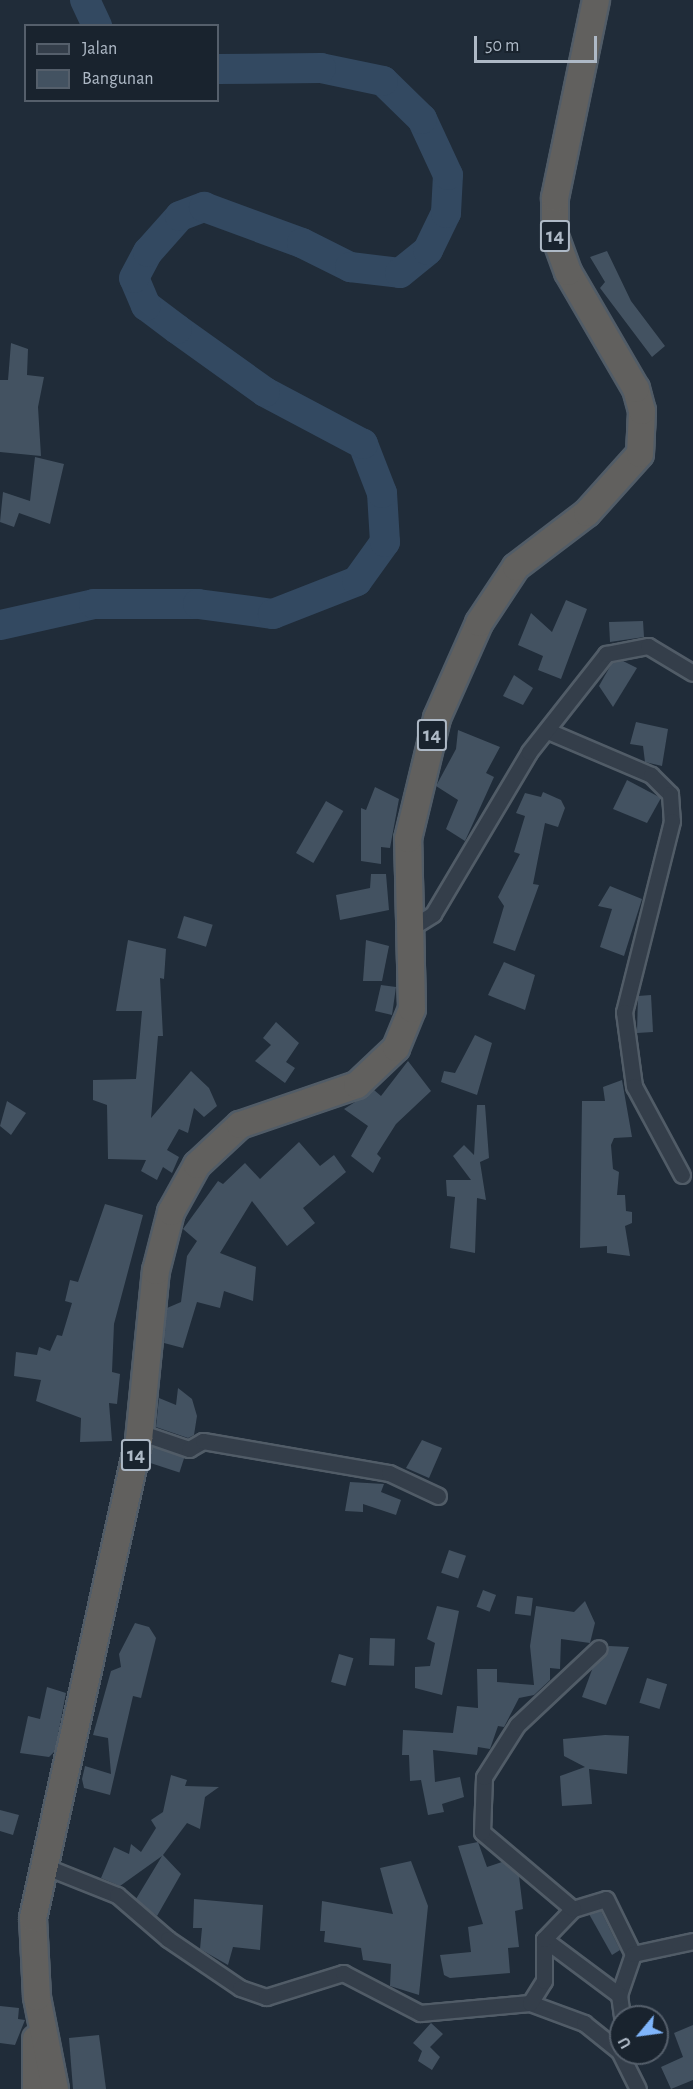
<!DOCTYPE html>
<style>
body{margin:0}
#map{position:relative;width:693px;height:2089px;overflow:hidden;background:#202c39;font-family:"Alegreya Sans",sans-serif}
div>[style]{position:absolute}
.river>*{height:30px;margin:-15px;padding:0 15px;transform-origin:15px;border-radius:15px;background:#334961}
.building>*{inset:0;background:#435261;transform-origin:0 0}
.roads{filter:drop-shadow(2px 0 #515c67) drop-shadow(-2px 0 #515c67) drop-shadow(0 2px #515c67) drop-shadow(0 -2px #515c67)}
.minor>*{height:15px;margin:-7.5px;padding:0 7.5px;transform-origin:7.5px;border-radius:7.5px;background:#343e4a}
.trunk>*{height:26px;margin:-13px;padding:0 13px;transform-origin:13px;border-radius:13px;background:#61605e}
span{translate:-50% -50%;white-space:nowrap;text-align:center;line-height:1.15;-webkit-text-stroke:4.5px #19232e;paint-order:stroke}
.shield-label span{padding:2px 4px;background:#19232e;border:2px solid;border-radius:4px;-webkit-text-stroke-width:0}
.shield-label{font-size:21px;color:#aeb9c6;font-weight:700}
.legend{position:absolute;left:24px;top:24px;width:195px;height:78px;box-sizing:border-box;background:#19232e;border:2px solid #555f6b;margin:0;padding:8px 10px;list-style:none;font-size:18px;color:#aeb9c6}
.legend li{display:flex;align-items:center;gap:12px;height:30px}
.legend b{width:30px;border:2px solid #555f6b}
.north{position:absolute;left:609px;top:2005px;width:60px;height:60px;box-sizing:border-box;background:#19232e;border:2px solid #555f6b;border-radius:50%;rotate:241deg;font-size:16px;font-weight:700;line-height:24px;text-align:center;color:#aeb9c6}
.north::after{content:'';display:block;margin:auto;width:21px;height:27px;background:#7fb5fb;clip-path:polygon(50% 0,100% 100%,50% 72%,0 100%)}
.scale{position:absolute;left:474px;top:36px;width:123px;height:27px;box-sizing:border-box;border:3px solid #aeb9c6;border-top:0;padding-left:8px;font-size:18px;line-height:21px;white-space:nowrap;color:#aeb9c6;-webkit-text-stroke:4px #19232e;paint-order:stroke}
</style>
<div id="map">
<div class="river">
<i style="left:85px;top:0;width:29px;rotate:65deg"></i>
<i style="left:0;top:625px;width:96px;rotate:-12.6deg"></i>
<i style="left:94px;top:604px;width:104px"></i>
<i style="left:198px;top:604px;width:76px;rotate:7.6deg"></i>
<i style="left:273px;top:614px;width:90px;rotate:-21.4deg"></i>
<i style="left:357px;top:581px;width:48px;rotate:-54.3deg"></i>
<i style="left:385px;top:542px;width:49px;rotate:-93.5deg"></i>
<i style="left:382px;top:493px;width:53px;rotate:-111.2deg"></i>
<i style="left:363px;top:444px;width:111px;rotate:-152deg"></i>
<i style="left:265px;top:392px;width:108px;rotate:-144.4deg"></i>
<i style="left:177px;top:329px;width:39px;rotate:-143deg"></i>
<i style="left:146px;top:306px;width:30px;rotate:-113deg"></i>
<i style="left:134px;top:278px;width:30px;rotate:-62deg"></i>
<i style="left:148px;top:252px;width:48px;rotate:-48.4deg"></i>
<i style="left:180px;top:216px;width:26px;rotate:-21deg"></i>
<i style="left:204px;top:207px;width:104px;rotate:20.2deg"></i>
<i style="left:302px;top:243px;width:54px;rotate:26.6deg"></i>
<i style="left:350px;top:267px;width:50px;rotate:6.8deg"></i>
<i style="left:400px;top:273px;width:36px;rotate:-39deg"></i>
<i style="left:428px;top:250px;width:41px;rotate:-64.1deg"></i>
<i style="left:446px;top:213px;width:38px;rotate:-87deg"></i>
<i style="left:448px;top:175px;width:62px;rotate:-114.9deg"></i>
<i style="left:422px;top:119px;width:54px;rotate:-135.7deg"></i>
<i style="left:383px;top:81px;width:63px;rotate:-168.2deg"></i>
<i style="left:321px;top:68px;width:103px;rotate:179.4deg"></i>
</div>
<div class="building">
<i style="clip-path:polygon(607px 251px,631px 301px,665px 346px,652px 357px,600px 288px,605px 282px,590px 257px)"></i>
<i style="clip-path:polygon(11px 343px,28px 349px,27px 375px,44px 377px,38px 407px,41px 456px,0 452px,0 380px,8px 380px)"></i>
<i style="clip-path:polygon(35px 457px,64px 464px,50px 524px,19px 513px,14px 527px,0 522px,3px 492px,30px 501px)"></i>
<i style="clip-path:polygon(566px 600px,587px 609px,561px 679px,538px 670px,543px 656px,518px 645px,531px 613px,552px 632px)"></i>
<i style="clip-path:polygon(643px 621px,644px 637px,610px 642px,609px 622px)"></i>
<i style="clip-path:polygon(623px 661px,637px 668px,613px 707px,599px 686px,612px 663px)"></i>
<i style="clip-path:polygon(514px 675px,533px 688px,523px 705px,503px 696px)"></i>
<i style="clip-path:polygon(636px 722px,668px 729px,662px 766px,645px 762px,643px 746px,630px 744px)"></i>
<i style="clip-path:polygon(458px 730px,500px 747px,486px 773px,494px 777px,465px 841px,446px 829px,458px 800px,436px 786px,456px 749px)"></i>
<i style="clip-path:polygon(627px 780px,661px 798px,647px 823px,613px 809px)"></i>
<i style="clip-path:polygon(375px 787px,399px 799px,390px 848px,381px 847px,381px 864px,361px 861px,361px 808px,366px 810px)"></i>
<i style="clip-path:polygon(543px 792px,561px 800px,565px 808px,558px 827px,545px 823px,533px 884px,539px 885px,515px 951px,493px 943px,504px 906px,498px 897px,520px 854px,514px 852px,525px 816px,516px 813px,525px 793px,541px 797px)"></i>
<i style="left:326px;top:801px;width:20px;height:60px;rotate:30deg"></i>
<i style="clip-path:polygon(371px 874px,386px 874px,389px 910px,340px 920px,336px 895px,370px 888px)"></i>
<i style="clip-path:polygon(610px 886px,642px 899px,624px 956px,600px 947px,612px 909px,598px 906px)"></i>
<i style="left:184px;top:916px;width:30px;height:23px;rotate:17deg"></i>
<i style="clip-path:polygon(128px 940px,166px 949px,164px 979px,160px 978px,163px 1036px,158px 1036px,151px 1118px,191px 1071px,209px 1088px,217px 1106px,204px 1117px,194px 1108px,188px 1133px,179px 1129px,167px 1150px,179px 1157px,172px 1173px,163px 1167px,157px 1180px,141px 1171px,146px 1160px,108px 1159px,107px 1105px,93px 1100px,93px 1080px,136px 1079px,142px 1011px,116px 1011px)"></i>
<i style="clip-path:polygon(366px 940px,389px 946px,382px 981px,363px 981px)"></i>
<i style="clip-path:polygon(504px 962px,535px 975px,525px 1010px,488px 995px)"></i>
<i style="clip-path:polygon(381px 985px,396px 987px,392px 1015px,375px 1011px)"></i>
<i style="clip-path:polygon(651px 995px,653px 1032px,637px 1033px,638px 996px)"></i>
<i style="clip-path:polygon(276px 1022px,299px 1043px,286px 1062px,295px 1068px,285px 1083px,255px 1061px,271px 1045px,263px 1038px)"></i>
<i style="clip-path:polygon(475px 1035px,492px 1043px,477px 1095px,441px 1082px,444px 1071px,455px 1073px)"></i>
<i style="clip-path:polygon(408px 1061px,431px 1091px,396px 1124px,377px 1154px,381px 1158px,373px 1173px,351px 1156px,368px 1126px,344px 1109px,374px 1090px,381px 1096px)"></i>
<i style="clip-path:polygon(622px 1080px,632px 1137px,614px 1138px,611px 1145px,613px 1169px,619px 1172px,617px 1195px,625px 1195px,626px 1211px,632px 1212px,632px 1223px,625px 1226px,630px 1256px,607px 1253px,607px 1246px,580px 1248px,582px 1101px,605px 1101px,603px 1087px)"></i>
<i style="clip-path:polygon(7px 1101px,26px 1113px,11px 1135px,0 1126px)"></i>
<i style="clip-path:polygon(477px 1105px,485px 1105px,489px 1158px,480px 1162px,486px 1200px,477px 1198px,475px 1253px,450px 1248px,455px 1197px,447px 1196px,446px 1180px,471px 1180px,453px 1156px,464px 1145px,474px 1155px)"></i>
<i style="clip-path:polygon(299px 1142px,320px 1166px,334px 1155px,346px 1172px,303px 1208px,315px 1223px,287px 1246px,252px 1201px,220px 1253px,256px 1267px,253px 1301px,224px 1291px,220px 1308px,197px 1302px,183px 1348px,164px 1343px,167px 1308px,181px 1302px,187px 1256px,197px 1241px,183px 1229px,218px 1181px,223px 1184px,245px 1163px,260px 1179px)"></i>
<i style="clip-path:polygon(105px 1204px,143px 1215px,114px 1324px,112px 1372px,120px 1374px,117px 1404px,109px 1403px,112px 1441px,80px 1442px,81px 1418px,36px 1401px,41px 1380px,14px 1376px,16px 1352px,37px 1355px,39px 1347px,50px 1351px,57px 1335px,62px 1336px,72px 1303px,65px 1301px,70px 1280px,78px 1282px)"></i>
<i style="clip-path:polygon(178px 1388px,192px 1399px,197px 1416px,194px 1435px,188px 1438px,156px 1427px,159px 1398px,176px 1405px)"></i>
<i style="clip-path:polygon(422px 1440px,442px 1448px,429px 1478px,406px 1468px)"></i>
<i style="left:153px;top:1447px;width:33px;height:16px;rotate:18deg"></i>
<i style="clip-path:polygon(350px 1482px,384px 1484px,381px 1492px,401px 1500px,396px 1515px,363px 1504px,363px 1512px,345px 1511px)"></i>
<i style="left:449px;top:1550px;width:18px;height:24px;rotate:19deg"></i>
<i style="left:483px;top:1590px;width:14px;height:18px;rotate:21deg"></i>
<i style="left:517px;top:1596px;width:16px;height:18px;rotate:7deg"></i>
<i style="clip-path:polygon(585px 1601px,595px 1623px,590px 1643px,561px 1639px,560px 1669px,550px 1668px,550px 1680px,534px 1695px,519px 1698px,504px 1727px,498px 1726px,490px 1749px,478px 1747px,477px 1755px,433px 1750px,435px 1782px,460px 1777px,464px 1797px,442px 1804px,444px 1812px,428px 1815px,421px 1780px,410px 1781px,409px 1755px,402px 1755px,403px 1730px,453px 1733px,457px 1706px,478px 1708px,477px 1669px,497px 1669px,497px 1682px,534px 1685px,530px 1646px,536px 1606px,574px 1612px)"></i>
<i style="clip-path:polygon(437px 1606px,459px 1611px,442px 1695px,415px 1688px,415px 1667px,430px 1666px,435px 1643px,427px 1639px)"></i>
<i style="clip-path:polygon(135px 1623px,149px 1627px,156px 1638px,141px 1698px,133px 1696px,110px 1795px,84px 1788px,82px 1779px,85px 1766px,111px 1774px,108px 1738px,93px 1735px,111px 1671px,121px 1667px,119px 1654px)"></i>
<i style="left:370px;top:1638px;width:25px;height:27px;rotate:2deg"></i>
<i style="clip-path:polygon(609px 1646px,629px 1647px,606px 1705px,582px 1697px,593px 1667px)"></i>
<i style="left:339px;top:1654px;width:15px;height:29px;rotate:16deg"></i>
<i style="left:647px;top:1678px;width:21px;height:26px;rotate:17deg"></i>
<i style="clip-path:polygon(47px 1687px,66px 1693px,55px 1751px,49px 1757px,20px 1753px,28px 1716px,40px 1719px)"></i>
<i style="clip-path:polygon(605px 1735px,629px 1736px,627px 1774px,589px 1769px,592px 1804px,562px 1806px,560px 1776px,585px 1767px,564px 1756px,563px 1739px)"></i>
<i style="clip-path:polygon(171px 1775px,187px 1780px,185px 1786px,219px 1787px,205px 1797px,200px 1829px,187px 1823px,163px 1855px,181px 1874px,157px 1916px,136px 1899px,162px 1856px,120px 1886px,101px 1878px,114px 1847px,129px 1854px,131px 1844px,141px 1852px,156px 1828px,151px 1820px,163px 1812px)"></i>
<i style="clip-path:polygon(0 1810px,19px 1815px,13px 1835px,0 1831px)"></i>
<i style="clip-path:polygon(478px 1842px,487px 1867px,502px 1862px,519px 1876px,523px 1909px,515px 1911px,519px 1947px,508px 1948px,510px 1973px,450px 1978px,444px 1975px,440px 1955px,471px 1952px,468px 1927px,483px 1924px,458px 1846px)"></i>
<i style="clip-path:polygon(411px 1861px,428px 1906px,419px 1995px,390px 1986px,391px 1964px,363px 1960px,361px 1948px,324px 1942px,325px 1931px,320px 1931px,322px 1901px,393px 1914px,380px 1868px)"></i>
<i style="clip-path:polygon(194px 1899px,263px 1905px,260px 1950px,233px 1947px,228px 1965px,200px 1949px,202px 1928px,193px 1928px)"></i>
<i style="clip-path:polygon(601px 1911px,620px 1950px,612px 1955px,589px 1914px)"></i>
<i style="clip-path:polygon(0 2006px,19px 2008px,18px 2019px,25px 2020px,15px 2045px,0 2043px)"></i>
<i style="clip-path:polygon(431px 2023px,443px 2034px,430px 2047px,440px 2057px,432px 2070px,418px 2061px,422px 2051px,413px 2043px)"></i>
<i style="clip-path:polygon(693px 2025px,693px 2080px,671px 2089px,661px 2067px,683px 2057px,674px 2033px)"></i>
<i style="clip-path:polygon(99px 2035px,106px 2089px,73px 2089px,69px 2038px)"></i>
</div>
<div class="roads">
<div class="minor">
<i style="left:548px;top:731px;width:112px;rotate:23.1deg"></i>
<i style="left:651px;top:775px;width:27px;rotate:45deg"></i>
<i style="left:670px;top:794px;width:27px;rotate:86deg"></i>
<i style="left:672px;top:821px;width:197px;rotate:104.1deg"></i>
<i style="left:624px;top:1012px;width:75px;rotate:82.3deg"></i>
<i style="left:634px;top:1086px;width:101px;rotate:61.7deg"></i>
<i style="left:411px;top:928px;width:26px;rotate:-32deg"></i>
<i style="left:433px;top:914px;width:188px;rotate:-59.3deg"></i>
<i style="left:529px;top:752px;width:125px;rotate:-51.8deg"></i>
<i style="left:606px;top:654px;width:43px;rotate:-10.8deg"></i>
<i style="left:648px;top:646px;width:52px;rotate:31deg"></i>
<i style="left:139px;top:1432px;width:53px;rotate:18.8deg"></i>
<i style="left:189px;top:1449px;width:16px;rotate:-30deg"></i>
<i style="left:203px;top:1441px;width:189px;rotate:9.8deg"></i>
<i style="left:389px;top:1473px;width:54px;rotate:25.1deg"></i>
<i style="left:44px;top:1866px;width:79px;rotate:21.7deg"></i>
<i style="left:117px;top:1895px;width:67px;rotate:40.8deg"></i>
<i style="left:168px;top:1939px;width:87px;rotate:34.2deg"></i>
<i style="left:240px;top:1988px;width:28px;rotate:19deg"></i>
<i style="left:266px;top:1997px;width:81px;rotate:-17.3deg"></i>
<i style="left:343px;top:1973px;width:87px;rotate:27.5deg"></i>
<i style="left:420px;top:2013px;width:110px;rotate:-5.2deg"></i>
<i style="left:530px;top:2003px;width:58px;rotate:20.3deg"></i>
<i style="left:584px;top:2023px;width:45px;rotate:38.7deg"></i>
<i style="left:619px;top:2051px;width:42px;rotate:63.4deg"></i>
<i style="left:573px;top:1909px;width:34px;rotate:-17deg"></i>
<i style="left:606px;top:1899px;width:61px;rotate:63.9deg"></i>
<i style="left:633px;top:1954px;width:43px;rotate:108.9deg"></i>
<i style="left:619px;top:1995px;width:22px;rotate:82deg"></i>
<i style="left:544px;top:1939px;width:94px;rotate:36.7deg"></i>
<i style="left:633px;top:1954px;width:61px;rotate:-12.2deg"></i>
<i style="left:530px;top:2003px;width:26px;rotate:-58deg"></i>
<i style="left:544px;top:1981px;width:42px;rotate:-90deg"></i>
<i style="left:544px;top:1939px;width:42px;rotate:-46deg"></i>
<i style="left:573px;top:1909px;width:119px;rotate:-139.8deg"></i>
<i style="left:482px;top:1832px;width:55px;rotate:-87.9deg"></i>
<i style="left:484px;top:1777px;width:62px;rotate:-57.6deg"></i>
<i style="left:517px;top:1725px;width:112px;rotate:-43.2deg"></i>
</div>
<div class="trunk">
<i style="left:36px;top:2039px;width:50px;rotate:90deg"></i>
<i style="left:55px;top:2089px;width:94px;rotate:-101.1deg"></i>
<i style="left:37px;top:1997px;width:79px;rotate:-92.9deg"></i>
<i style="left:33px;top:1918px;width:490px;rotate:-77.5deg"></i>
<i style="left:139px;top:1440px;width:170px;rotate:-84.3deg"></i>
<i style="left:156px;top:1271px;width:61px;rotate:-75.7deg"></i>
<i style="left:171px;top:1212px;width:54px;rotate:-61deg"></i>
<i style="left:197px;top:1165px;width:59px;rotate:-42.9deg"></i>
<i style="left:240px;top:1125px;width:124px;rotate:-18.9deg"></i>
<i style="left:357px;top:1085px;width:54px;rotate:-43.5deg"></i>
<i style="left:396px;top:1048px;width:42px;rotate:-67.7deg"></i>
<i style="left:412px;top:1009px;width:170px;rotate:-91.3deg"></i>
<i style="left:408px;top:839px;width:124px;rotate:-76.5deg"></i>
<i style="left:437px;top:718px;width:104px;rotate:-66.1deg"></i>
<i style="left:479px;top:623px;width:67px;rotate:-56.5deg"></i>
<i style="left:516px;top:567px;width:89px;rotate:-37.3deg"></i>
<i style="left:587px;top:513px;width:79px;rotate:-48.1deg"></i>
<i style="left:640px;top:454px;width:43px;rotate:-87.3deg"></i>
<i style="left:642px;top:411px;width:23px;rotate:-105deg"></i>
<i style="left:636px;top:389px;width:135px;rotate:-120.2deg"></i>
<i style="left:568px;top:272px;width:37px;rotate:-110deg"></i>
<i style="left:555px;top:237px;width:39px;rotate:-90deg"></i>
<i style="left:555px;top:198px;width:202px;rotate:-78.3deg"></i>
</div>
</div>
<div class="shield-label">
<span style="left:555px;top:236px">14</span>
<span style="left:432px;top:735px">14</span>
<span style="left:136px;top:1455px">14</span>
</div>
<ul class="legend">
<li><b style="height:8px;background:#343e4a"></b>Jalan</li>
<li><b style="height:16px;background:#435261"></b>Bangunan</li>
</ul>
<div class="north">U</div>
<div class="scale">50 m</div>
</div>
